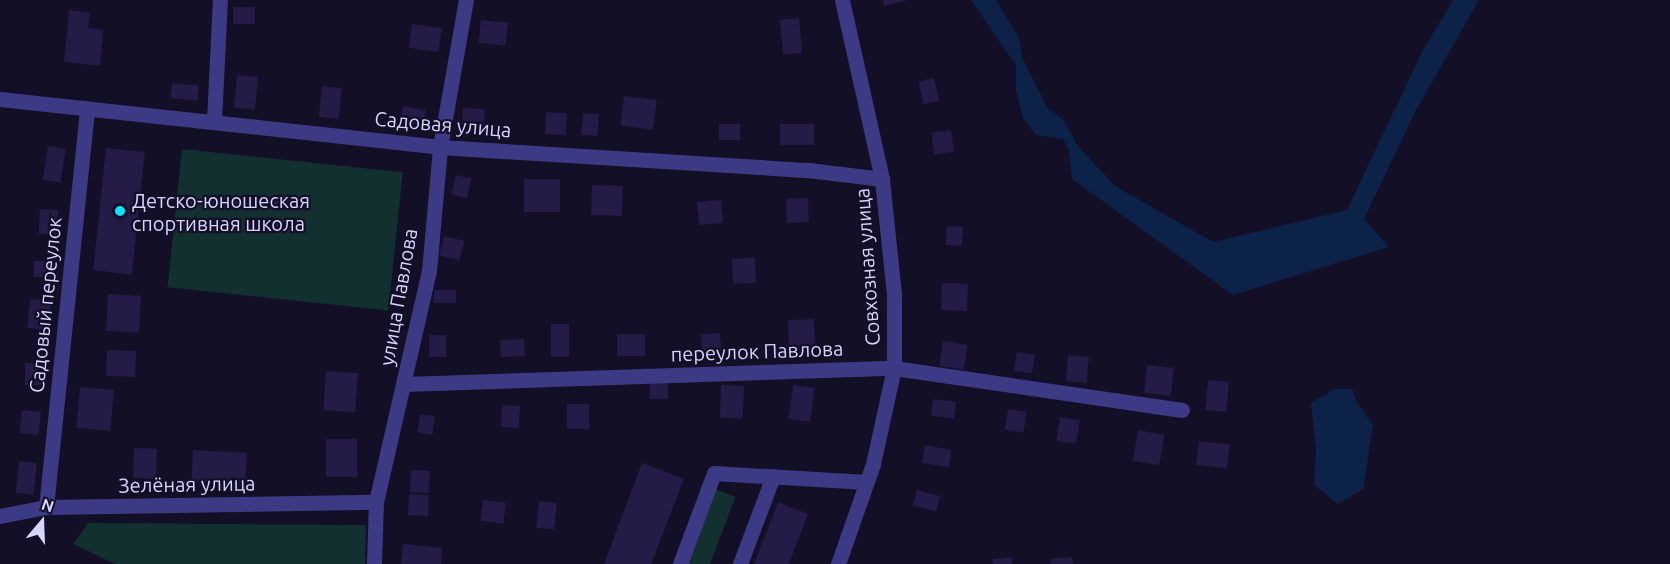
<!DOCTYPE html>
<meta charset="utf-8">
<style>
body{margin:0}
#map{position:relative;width:1670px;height:564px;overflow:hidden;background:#130f26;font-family:Ubuntu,sans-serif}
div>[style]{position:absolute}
.green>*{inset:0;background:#12302f;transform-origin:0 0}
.water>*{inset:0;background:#0c2248}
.building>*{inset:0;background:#241b47;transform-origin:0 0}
.minor>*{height:15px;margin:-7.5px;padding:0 7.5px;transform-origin:7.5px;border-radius:7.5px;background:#3d3a85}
.dots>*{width:16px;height:16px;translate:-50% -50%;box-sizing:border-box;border:3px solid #130f26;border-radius:50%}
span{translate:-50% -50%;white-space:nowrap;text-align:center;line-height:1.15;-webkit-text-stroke:4.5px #130f26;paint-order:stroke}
.street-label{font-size:20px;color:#d9d4ff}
.poi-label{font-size:20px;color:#d9d4ff}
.left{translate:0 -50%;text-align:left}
.north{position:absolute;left:12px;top:492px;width:60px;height:60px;-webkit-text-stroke:4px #130f26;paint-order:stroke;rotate:19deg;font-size:16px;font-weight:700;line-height:24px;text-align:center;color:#d9d4ff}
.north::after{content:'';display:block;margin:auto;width:21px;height:27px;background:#d9d4ff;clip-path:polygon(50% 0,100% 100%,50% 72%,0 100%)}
</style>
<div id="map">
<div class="green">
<i style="left:182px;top:149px;width:222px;height:139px;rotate:6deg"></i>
<i style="left:715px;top:489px;width:22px;height:80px;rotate:21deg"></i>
<i style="clip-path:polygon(88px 523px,366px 525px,365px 564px,115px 564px,73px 544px)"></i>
</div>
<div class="water">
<i style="clip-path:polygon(971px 0,996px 0,1019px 38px,1022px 58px,1047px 107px,1064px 121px,1078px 146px,1115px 186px,1213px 242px,1347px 210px,1422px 52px,1453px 0,1479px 0,1416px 110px,1364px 219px,1389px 247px,1233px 295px,1072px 179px,1069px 150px,1063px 139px,1036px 135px,1023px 118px,1016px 90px,1016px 65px)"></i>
<i style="clip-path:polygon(1334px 389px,1352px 389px,1357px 402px,1373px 425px,1363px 489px,1338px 504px,1314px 485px,1316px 451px,1311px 403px)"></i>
</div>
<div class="building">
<i style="clip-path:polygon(883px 0,905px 0,905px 1px,884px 6px)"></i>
<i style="left:233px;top:7px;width:22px;height:17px"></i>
<i style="clip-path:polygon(69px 10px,90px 13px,88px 28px,103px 30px,100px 66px,64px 62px)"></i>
<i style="left:799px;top:18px;width:35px;height:19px;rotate:85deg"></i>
<i style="left:481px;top:20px;width:27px;height:23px;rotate:6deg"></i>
<i style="left:412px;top:24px;width:30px;height:24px;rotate:8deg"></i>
<i style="left:237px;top:75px;width:21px;height:33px;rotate:5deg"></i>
<i style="left:934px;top:78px;width:23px;height:16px;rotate:77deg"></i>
<i style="left:172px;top:83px;width:27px;height:15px;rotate:6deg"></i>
<i style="left:322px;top:86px;width:20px;height:31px;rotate:6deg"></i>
<i style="left:624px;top:96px;width:33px;height:30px;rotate:7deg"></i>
<i style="left:403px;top:106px;width:23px;height:16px;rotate:10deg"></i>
<i style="left:463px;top:108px;width:22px;height:23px;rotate:3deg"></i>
<i style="left:546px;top:112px;width:21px;height:22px;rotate:3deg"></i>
<i style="left:583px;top:113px;width:16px;height:22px;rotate:4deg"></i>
<i style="left:719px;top:124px;width:21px;height:16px"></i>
<i style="left:780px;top:124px;width:34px;height:21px"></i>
<i style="left:951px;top:130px;width:22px;height:20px;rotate:82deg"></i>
<i style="left:48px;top:146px;width:18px;height:34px;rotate:9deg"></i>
<i style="left:106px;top:148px;width:39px;height:123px;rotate:6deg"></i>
<i style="left:456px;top:175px;width:16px;height:20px;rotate:14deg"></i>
<i style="left:524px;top:179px;width:36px;height:33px"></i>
<i style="left:592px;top:185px;width:31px;height:30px;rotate:2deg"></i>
<i style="left:808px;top:198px;width:24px;height:22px;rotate:88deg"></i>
<i style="left:721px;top:200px;width:23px;height:24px;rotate:85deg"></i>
<i style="left:40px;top:209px;width:18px;height:25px;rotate:3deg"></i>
<i style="left:947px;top:226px;width:16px;height:19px;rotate:4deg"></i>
<i style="left:444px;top:236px;width:21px;height:20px;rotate:14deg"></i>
<i style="left:755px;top:258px;width:25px;height:23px;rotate:88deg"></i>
<i style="left:34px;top:261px;width:18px;height:16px"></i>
<i style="left:942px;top:283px;width:26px;height:27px;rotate:2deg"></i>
<i style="left:434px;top:290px;width:22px;height:13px"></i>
<i style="left:108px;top:294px;width:33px;height:37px;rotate:3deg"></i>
<i style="left:30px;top:299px;width:21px;height:29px;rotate:5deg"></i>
<i style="left:814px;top:319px;width:35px;height:26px;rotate:88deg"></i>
<i style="left:551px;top:324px;width:18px;height:33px"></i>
<i style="left:720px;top:333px;width:18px;height:19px;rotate:87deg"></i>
<i style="left:617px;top:334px;width:28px;height:22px"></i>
<i style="left:429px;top:335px;width:17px;height:22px"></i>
<i style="left:524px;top:339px;width:17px;height:24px;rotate:87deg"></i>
<i style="left:943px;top:341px;width:25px;height:25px;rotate:9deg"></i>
<i style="left:107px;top:350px;width:29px;height:26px;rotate:2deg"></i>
<i style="left:1017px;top:352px;width:18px;height:19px;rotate:9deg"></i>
<i style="left:1068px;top:355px;width:21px;height:26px;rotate:5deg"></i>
<i style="left:25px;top:363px;width:19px;height:22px"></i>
<i style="left:1147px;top:365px;width:27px;height:28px;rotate:6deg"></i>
<i style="left:326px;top:371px;width:32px;height:39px;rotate:4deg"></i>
<i style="left:1208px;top:380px;width:21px;height:30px;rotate:5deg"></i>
<i style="left:650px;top:383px;width:18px;height:16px"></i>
<i style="left:721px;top:385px;width:23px;height:33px;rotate:2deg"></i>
<i style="left:793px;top:385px;width:22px;height:34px;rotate:8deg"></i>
<i style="left:80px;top:387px;width:34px;height:41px;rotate:5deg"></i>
<i style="left:933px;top:399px;width:23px;height:17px;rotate:7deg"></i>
<i style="left:589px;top:404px;width:25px;height:22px;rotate:90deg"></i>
<i style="left:502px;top:405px;width:18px;height:22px;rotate:3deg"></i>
<i style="left:1008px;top:409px;width:19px;height:21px;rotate:9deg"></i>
<i style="left:22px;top:410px;width:19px;height:23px;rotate:6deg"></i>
<i style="left:420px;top:414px;width:15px;height:19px;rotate:8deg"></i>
<i style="left:1060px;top:417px;width:20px;height:24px;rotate:9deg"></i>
<i style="left:1138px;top:430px;width:27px;height:31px;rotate:10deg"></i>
<i style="left:326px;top:439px;width:31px;height:38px"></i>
<i style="left:1199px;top:441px;width:31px;height:24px;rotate:7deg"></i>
<i style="left:925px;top:445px;width:27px;height:18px;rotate:10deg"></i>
<i style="left:134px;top:448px;width:23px;height:30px;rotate:2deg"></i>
<i style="left:193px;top:450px;width:54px;height:32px;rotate:3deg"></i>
<i style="left:19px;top:461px;width:18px;height:32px;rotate:6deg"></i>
<i style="clip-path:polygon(642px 463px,684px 479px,665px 528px,651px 564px,604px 564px)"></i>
<i style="left:411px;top:470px;width:19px;height:22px;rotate:3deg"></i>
<i style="left:917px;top:490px;width:24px;height:16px;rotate:15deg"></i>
<i style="left:409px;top:494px;width:20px;height:21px;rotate:3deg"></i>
<i style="left:483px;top:500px;width:23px;height:21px;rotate:7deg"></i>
<i style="left:539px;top:501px;width:18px;height:27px;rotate:6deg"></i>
<i style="clip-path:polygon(778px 502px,808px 514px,789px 564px,754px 564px)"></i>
<i style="clip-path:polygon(403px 544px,442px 548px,441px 564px,401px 564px)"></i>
<i style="clip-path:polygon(1012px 557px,1012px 564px,993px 564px,992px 559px)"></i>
<i style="clip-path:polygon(1072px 557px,1073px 564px,1051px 564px,1050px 559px)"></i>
</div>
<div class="minor">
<i style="left:0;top:99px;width:443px;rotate:6.2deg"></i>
<i style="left:440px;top:147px;width:369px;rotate:3.6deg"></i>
<i style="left:808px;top:170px;width:75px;rotate:6.9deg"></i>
<i style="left:214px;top:121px;width:121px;rotate:-87.2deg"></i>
<i style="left:403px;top:384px;width:491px;rotate:-1.9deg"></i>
<i style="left:894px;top:368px;width:291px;rotate:8.3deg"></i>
<i style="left:46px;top:507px;width:401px;rotate:-84.1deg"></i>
<i style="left:0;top:516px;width:47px;rotate:-11.1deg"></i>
<i style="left:46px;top:507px;width:330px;rotate:-0.9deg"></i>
<i style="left:374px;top:564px;width:62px;rotate:-88.2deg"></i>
<i style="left:376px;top:502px;width:237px;rotate:-77.1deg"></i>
<i style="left:429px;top:271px;width:124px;rotate:-84.9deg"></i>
<i style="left:440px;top:147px;width:149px;rotate:-80deg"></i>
<i style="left:680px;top:564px;width:97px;rotate:-69.5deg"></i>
<i style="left:714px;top:473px;width:153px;rotate:3.4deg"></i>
<i style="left:740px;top:564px;width:94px;rotate:-69.4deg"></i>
<i style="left:838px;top:564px;width:106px;rotate:-70.7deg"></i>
<i style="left:873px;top:464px;width:98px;rotate:-77.7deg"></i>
<i style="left:894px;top:368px;width:74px;rotate:-90deg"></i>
<i style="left:894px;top:294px;width:116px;rotate:-96deg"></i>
<i style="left:882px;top:179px;width:183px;rotate:-102.6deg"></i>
</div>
<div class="dots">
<i style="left:120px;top:211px;background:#00e5ff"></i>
</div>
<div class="street-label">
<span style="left:443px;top:124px;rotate:5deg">Садовая улица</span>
<span style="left:867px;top:267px;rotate:-94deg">Совхозная улица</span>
<span style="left:398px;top:297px;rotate:-80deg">улица Павлова</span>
<span style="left:45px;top:305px;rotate:-84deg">Садовый переулок</span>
<span style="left:757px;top:351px;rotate:-2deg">переулок Павлова</span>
<span style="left:187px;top:484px;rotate:-1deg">Зелёная улица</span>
</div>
<div class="poi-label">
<span class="left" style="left:132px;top:212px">Детско-юношеская<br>спортивная школа</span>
</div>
<div class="north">N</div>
</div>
